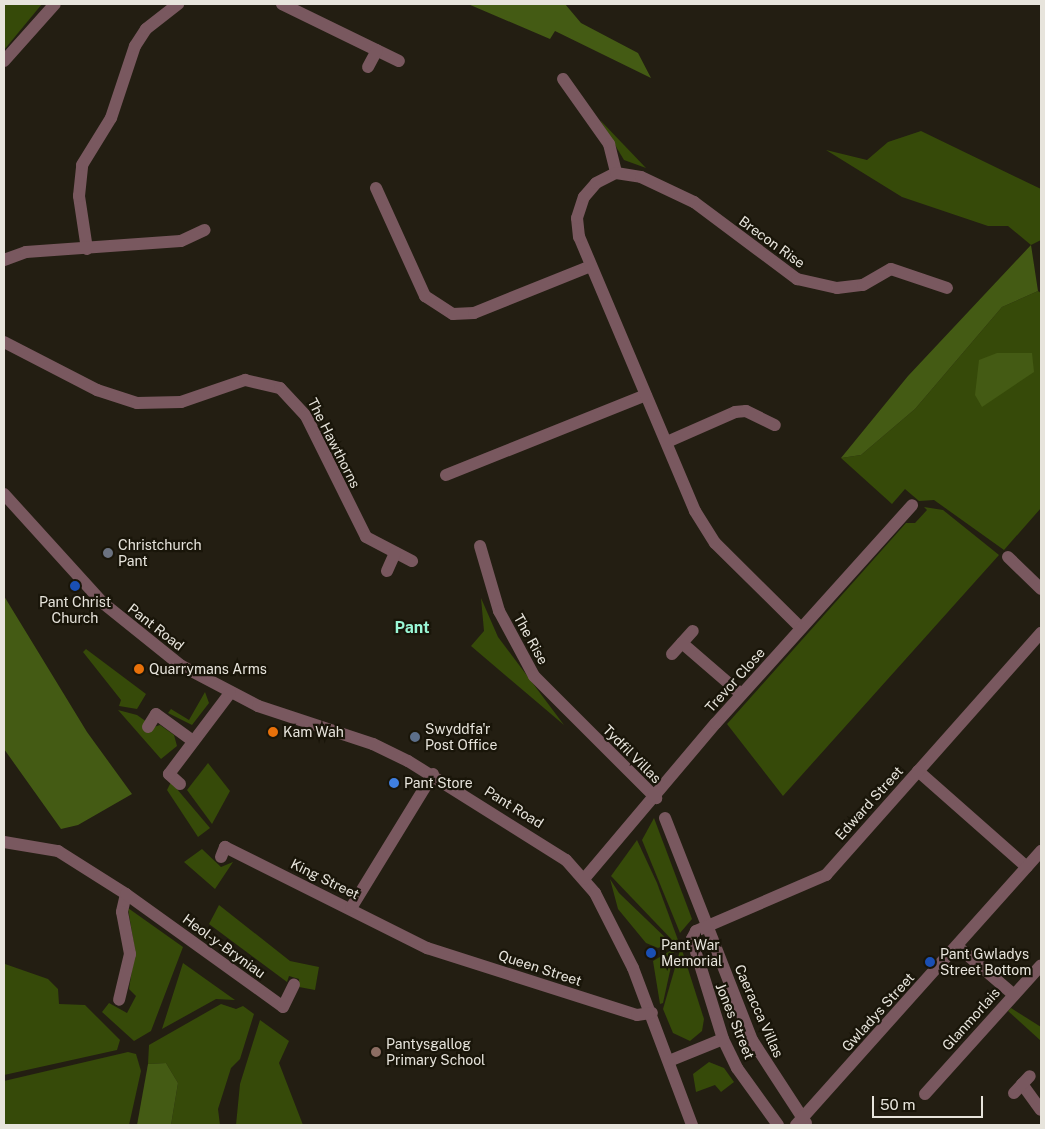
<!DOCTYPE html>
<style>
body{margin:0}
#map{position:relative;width:1045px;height:1129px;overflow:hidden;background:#231e12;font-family:"Public Sans",sans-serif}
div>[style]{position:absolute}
.green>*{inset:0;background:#364a09}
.forest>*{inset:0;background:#445b14}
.minor>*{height:12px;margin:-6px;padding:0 6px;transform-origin:6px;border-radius:6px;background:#79585f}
.dots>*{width:14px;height:14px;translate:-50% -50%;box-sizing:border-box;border:2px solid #191509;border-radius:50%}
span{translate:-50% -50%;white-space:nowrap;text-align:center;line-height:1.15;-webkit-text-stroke:4.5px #191509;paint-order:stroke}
.street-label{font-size:14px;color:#e7e4dc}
.poi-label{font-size:14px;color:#e7e4dc}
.left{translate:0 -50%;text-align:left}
.quarter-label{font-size:16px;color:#9af7d6;font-weight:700}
.frame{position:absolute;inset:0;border:5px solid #e7e4dc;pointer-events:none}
.scale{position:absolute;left:872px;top:1096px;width:111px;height:22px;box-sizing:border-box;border:2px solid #e7e4dc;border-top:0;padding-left:6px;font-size:15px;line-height:18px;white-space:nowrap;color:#e7e4dc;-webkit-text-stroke:4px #191509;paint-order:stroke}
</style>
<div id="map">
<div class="green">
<i style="clip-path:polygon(4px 4px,42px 4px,4px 50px)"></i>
<i style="clip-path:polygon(600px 120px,646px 168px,624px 160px)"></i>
<i style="clip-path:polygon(921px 131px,1041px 189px,1041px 240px,1031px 245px,1008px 226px,988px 226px,902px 197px,826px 150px,867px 160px,888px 142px)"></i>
<i style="clip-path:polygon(1038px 291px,1041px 293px,1041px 508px,1004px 550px,934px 500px,919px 501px,905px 489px,892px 504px,841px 458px,861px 455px,915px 409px,1002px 307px)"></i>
<i style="clip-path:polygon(924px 507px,943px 510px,999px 555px,783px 796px,727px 724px,906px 523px,915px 523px,927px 510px)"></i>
<i style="clip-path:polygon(481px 598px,498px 637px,564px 725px,471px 646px,484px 631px)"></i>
<i style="clip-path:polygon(86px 649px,146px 694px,137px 709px,119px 706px,121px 700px,83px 652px)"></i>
<i style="clip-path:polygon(205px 692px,209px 703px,192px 725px,168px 713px,171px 709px,189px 720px)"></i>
<i style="clip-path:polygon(118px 710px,137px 715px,154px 727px,160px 725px,174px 735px,177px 746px,161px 759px)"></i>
<i style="clip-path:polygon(208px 763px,230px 791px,212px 824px,187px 790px)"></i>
<i style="clip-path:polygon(171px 782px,210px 828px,198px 837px,167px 790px)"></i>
<i style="clip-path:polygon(654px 818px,692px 919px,680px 933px,642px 840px)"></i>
<i style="clip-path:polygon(637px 840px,657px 883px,678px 940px,674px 942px,611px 876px)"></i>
<i style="clip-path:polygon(202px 849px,221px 867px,233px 862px,215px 889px,184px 862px)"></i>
<i style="clip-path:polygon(610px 879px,619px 893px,671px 943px,658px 948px,646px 943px,618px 909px)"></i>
<i style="clip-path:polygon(219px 905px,290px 961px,319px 967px,315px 990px,299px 987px,299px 979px,289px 976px,287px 982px,209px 924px)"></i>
<i style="clip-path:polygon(128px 908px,183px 947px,151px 1031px,134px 1041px,102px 1012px,109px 1003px,127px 1013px,136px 996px,129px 989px,135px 951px)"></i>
<i style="clip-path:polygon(681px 947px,704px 1019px,702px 1031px,690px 1041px,673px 1033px,663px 1009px)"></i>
<i style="clip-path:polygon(675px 948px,663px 1003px,660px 1004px,653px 961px)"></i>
<i style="clip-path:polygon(183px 963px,235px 1000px,216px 999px,162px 1029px)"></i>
<i style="clip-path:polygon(5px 964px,48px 979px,58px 989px,59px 1004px,85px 1005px,120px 1040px,117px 1050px,4px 1075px)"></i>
<i style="clip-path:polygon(221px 1004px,236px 1009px,243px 1006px,254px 1014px,240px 1059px,231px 1068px,218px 1109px,220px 1125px,171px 1125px,178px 1083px,166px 1063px,148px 1064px,149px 1045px)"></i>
<i style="clip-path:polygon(1011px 1008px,1041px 1027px,1041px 1041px,1008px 1011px)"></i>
<i style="clip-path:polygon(260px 1020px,289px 1041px,279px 1063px,303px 1125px,236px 1125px,240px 1084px)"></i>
<i style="clip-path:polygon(128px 1052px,136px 1054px,141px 1071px,129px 1125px,4px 1125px,4px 1081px)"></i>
<i style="clip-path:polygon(709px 1062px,724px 1068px,734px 1082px,721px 1092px,715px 1085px,696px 1092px,693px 1074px)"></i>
</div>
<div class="forest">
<i style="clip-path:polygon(468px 4px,565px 4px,581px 23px,638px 53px,651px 78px,555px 31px,550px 39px)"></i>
<i style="clip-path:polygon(1031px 245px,1038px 291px,1002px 307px,915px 409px,861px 455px,841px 458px,908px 376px)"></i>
<i style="clip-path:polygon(997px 353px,1032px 353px,1034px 372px,982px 407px,975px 395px,979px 360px)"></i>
<i style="clip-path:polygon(4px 596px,87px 732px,132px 794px,78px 825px,61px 829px,4px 749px)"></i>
<i style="clip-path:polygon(166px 1063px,178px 1083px,171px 1125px,137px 1125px,148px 1064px)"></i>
</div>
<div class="minor">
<i style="left:282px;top:4px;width:130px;rotate:26deg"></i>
<i style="left:4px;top:61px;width:76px;rotate:-48.2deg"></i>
<i style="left:368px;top:67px;width:19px;rotate:-62deg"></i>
<i style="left:563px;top:79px;width:80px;rotate:54.7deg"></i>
<i style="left:609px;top:144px;width:30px;rotate:76deg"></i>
<i style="left:376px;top:188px;width:119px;rotate:65.6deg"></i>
<i style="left:425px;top:296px;width:33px;rotate:33deg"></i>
<i style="left:453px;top:314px;width:21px;rotate:-3deg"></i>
<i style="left:474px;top:313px;width:126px;rotate:-21.9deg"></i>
<i style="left:87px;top:249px;width:54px;rotate:-98.6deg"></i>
<i style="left:79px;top:196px;width:31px;rotate:-84deg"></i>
<i style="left:82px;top:165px;width:55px;rotate:-58.3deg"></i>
<i style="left:111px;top:118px;width:76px;rotate:-71.6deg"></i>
<i style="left:135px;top:46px;width:20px;rotate:-57deg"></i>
<i style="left:146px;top:29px;width:41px;rotate:-38deg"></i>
<i style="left:4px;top:260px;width:23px;rotate:-20deg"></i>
<i style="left:26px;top:252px;width:155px;rotate:-4.1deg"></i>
<i style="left:181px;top:241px;width:26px;rotate:-25deg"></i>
<i style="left:4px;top:342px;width:105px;rotate:27.3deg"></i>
<i style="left:97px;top:390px;width:42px;rotate:18deg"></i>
<i style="left:137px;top:403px;width:44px;rotate:-1.3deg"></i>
<i style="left:181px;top:402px;width:68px;rotate:-19deg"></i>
<i style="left:245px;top:380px;width:36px;rotate:13deg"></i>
<i style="left:280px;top:388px;width:38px;rotate:47deg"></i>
<i style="left:306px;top:416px;width:135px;rotate:63.6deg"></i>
<i style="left:366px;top:537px;width:52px;rotate:27.6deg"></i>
<i style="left:667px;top:442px;width:74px;rotate:-23.8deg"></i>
<i style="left:735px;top:412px;width:11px;rotate:-5deg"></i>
<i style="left:746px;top:411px;width:32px;rotate:26deg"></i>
<i style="left:446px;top:475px;width:215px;rotate:-21.8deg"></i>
<i style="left:4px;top:494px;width:147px;rotate:47.8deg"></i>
<i style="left:103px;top:603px;width:99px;rotate:38.8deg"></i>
<i style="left:180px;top:665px;width:88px;rotate:27.7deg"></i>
<i style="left:258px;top:706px;width:121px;rotate:18.3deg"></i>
<i style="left:373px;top:744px;width:39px;rotate:26deg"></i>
<i style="left:408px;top:761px;width:186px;rotate:32.1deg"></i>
<i style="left:566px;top:860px;width:44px;rotate:48.7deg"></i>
<i style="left:595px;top:893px;width:84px;rotate:63.1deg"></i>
<i style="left:633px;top:968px;width:168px;rotate:69.4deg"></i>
<i style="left:480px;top:546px;width:68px;rotate:73.7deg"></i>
<i style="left:499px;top:611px;width:74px;rotate:61.7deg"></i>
<i style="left:534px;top:676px;width:173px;rotate:45deg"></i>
<i style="left:1008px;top:557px;width:46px;rotate:44.1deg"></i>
<i style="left:387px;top:571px;width:20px;rotate:-66deg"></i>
<i style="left:801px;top:628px;width:121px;rotate:-135.3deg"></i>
<i style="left:715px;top:543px;width:38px;rotate:-122deg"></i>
<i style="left:695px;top:511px;width:298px;rotate:-112.9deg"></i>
<i style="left:579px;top:237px;width:19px;rotate:-96deg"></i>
<i style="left:577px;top:218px;width:22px;rotate:-72deg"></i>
<i style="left:584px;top:197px;width:18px;rotate:-49deg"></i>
<i style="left:596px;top:183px;width:22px;rotate:-27deg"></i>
<i style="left:616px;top:173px;width:25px;rotate:9deg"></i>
<i style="left:641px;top:177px;width:59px;rotate:25.3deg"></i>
<i style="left:694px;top:202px;width:129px;rotate:36.8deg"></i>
<i style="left:797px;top:279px;width:41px;rotate:12.7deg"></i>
<i style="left:837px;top:288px;width:26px;rotate:-7deg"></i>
<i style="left:863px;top:285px;width:32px;rotate:-30deg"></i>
<i style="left:891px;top:269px;width:59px;rotate:18.7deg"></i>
<i style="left:682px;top:643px;width:78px;rotate:40.8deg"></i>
<i style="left:672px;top:654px;width:31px;rotate:-48deg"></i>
<i style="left:148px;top:727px;width:15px;rotate:-58deg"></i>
<i style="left:156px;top:714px;width:46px;rotate:36.1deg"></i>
<i style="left:918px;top:771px;width:145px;rotate:41.4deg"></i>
<i style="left:180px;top:784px;width:15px;rotate:-138deg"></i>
<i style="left:169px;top:774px;width:101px;rotate:-53deg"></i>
<i style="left:665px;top:818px;width:238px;rotate:68.6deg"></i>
<i style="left:752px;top:1040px;width:99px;rotate:57deg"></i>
<i style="left:4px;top:842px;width:55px;rotate:9.5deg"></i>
<i style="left:58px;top:851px;width:80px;rotate:32.3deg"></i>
<i style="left:126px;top:894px;width:18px;rotate:103deg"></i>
<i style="left:122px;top:912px;width:43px;rotate:79.2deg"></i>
<i style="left:130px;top:954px;width:47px;rotate:103.4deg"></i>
<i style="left:221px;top:857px;width:11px;rotate:-68deg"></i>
<i style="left:225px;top:847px;width:226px;rotate:26.6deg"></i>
<i style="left:427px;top:948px;width:220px;rotate:17.7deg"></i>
<i style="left:637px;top:1015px;width:15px;rotate:-8deg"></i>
<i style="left:584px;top:879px;width:204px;rotate:-49.8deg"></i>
<i style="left:716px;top:723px;width:293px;rotate:-48deg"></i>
<i style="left:126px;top:894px;width:193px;rotate:35.7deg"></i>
<i style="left:283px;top:1007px;width:25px;rotate:-64deg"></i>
<i style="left:351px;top:908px;width:157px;rotate:-58.5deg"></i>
<i style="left:957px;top:946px;width:75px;rotate:40.7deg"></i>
<i style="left:669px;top:1061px;width:58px;rotate:-22.2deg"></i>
<i style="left:1022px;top:1084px;width:32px;rotate:54deg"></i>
<i style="left:1014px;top:1093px;width:23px;rotate:-47deg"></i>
<i style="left:925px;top:1094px;width:173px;rotate:-48deg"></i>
<i style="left:778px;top:1125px;width:70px;rotate:-125.7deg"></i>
<i style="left:737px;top:1068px;width:32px;rotate:-116deg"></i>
<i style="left:723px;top:1039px;width:105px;rotate:-107.2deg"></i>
<i style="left:692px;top:939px;width:9px;rotate:-63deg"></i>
<i style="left:696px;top:931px;width:142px;rotate:-23.3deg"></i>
<i style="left:826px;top:875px;width:324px;rotate:-48.4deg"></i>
<i style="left:796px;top:1125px;width:368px;rotate:-48.2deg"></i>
</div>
<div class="dots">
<i style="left:108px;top:553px;background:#6b7280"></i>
<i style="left:75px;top:586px;background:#1a4fb4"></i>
<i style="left:139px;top:669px;background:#e8710a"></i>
<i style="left:273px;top:732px;background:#e8710a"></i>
<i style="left:415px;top:737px;background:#5c6f8a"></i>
<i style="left:394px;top:783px;background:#3f7fe0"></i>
<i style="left:651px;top:953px;background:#1a4fb4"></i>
<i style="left:930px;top:962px;background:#1a4fb4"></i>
<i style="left:376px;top:1052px;background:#8d6e63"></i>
</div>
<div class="street-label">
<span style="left:772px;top:242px;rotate:36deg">Brecon Rise</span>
<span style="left:334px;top:443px;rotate:63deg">The Hawthorns</span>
<span style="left:156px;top:627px;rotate:38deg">Pant Road</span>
<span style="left:531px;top:639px;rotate:61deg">The Rise</span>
<span style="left:735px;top:680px;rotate:-48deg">Trevor Close</span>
<span style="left:632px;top:754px;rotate:45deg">Tydfil Villas</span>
<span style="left:869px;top:803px;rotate:-48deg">Edward Street</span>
<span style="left:514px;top:807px;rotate:32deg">Pant Road</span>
<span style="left:325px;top:879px;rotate:26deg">King Street</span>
<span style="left:224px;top:946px;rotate:36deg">Heol-y-Bryniau</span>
<span style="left:540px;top:968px;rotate:18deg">Queen Street</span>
<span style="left:759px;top:1011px;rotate:66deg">Caeracca Villas</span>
<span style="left:878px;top:1012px;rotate:-48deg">Gwladys Street</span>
<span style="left:971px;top:1019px;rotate:-48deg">Glanmorlais</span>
<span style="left:735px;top:1021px;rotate:68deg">Jones Street</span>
</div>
<div class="poi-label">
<span class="left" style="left:118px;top:553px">Christchurch<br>Pant</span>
<span style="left:75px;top:610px">Pant Christ<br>Church</span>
<span class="left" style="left:149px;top:669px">Quarrymans Arms</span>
<span class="left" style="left:425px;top:737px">Swyddfa'r<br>Post Office</span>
<span class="left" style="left:283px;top:732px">Kam Wah</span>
<span class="left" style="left:404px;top:783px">Pant Store</span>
<span class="left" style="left:661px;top:953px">Pant War<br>Memorial</span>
<span class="left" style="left:940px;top:962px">Pant Gwladys<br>Street Bottom</span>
<span class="left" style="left:386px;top:1052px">Pantysgallog<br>Primary School</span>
</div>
<div class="quarter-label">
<span style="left:412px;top:628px">Pant</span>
</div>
<div class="frame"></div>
<div class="scale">50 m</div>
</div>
